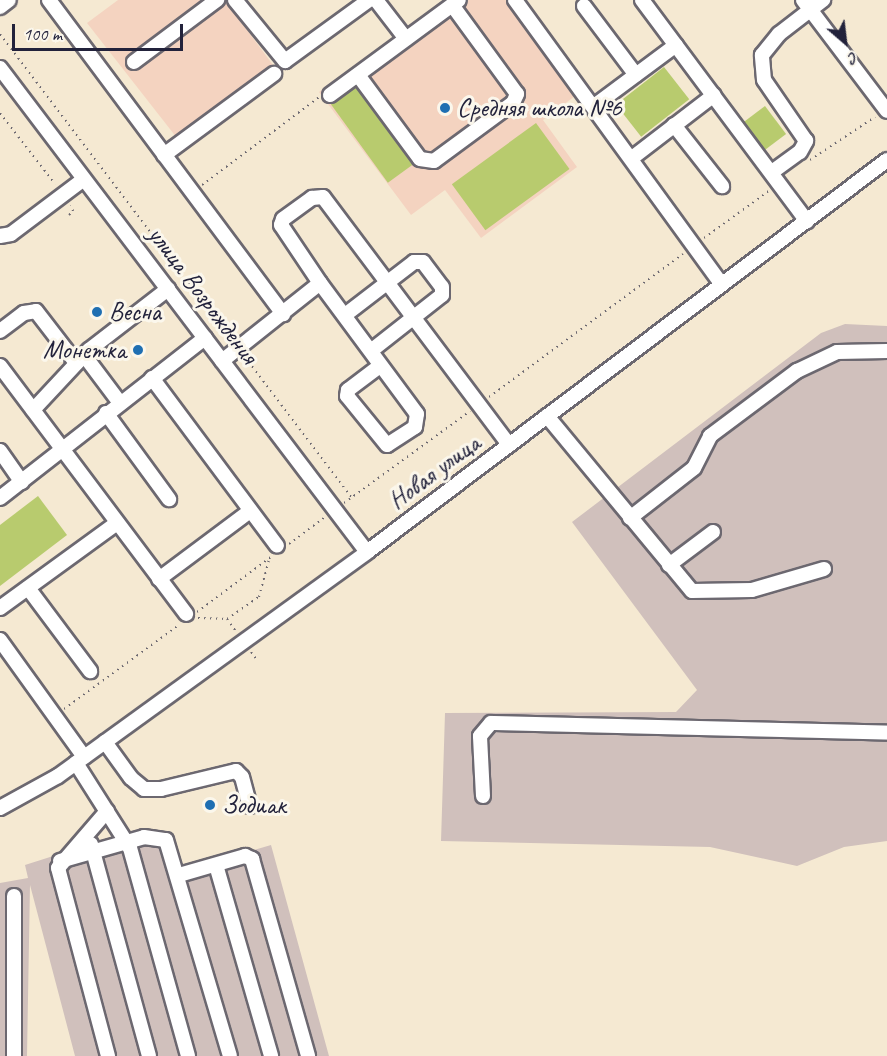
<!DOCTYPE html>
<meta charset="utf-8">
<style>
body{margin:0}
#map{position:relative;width:887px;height:1056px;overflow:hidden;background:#f5e9d2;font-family:Caveat,sans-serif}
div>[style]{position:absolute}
.built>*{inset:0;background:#f4d3c0}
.industrial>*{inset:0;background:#d0c0bc}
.green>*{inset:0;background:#b8cb6e;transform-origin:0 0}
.path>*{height:2px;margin-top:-1px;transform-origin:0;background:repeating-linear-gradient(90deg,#6c6870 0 1.5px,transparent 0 6px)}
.roads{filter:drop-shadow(2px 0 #6c6870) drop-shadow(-2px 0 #6c6870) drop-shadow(0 2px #6c6870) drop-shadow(0 -2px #6c6870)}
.minor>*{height:14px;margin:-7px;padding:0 7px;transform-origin:7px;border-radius:7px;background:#fff}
.dots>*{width:16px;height:16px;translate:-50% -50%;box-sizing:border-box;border:3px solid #fbf7ec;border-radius:50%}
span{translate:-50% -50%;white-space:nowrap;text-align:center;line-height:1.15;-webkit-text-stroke:6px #fbf7ec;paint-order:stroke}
.poi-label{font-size:26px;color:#22223b}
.left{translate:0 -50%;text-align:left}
.right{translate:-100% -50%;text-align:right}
.street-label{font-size:26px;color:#22223b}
.north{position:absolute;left:815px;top:12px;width:60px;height:60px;-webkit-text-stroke:4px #fbf7ec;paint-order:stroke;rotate:152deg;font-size:16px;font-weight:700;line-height:24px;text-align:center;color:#22223b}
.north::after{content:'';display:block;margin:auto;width:21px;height:27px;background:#22223b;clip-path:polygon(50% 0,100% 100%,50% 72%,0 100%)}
.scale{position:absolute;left:12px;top:24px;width:171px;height:27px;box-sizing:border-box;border:3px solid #22223b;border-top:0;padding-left:8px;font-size:18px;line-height:21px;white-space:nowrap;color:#22223b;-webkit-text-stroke:4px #fbf7ec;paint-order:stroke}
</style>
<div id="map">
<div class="built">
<i style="clip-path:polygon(118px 0,225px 0,281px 76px,184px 147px,87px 23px)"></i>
<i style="clip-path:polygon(444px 0,507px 0,576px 92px,575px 96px,543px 120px,577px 167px,481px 238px,445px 190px,411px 215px,319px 92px)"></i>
</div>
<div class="industrial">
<i style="clip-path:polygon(845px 324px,887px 326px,887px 841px,844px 847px,797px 866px,710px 847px,441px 841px,445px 713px,676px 712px,697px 690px,572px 522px,821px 333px)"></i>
<i style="clip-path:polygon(141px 828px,173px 840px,182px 871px,271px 845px,329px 1056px,75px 1056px,30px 885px,27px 1056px,0 1056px,0 883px,28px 878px,25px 865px)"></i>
</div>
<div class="green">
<i style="left:664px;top:67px;width:41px;height:61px;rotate:52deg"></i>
<i style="left:360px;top:83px;width:97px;height:36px;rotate:54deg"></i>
<i style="left:765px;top:106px;width:35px;height:27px;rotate:53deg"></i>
<i style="left:536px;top:123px;width:57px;height:104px;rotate:54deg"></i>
<i style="clip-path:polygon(38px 496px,67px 535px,0 586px,0 525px)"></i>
</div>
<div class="path">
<i style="left:0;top:34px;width:382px;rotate:52.8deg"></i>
<i style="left:0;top:113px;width:90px;rotate:52.2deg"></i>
<i style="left:810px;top:160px;width:78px;rotate:-33.5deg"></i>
<i style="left:202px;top:185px;width:146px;rotate:-36.9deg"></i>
<i style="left:69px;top:215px;width:6px;rotate:-45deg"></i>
<i style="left:73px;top:211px;width:6px;rotate:-108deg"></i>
<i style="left:704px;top:238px;width:82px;rotate:-36deg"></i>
<i style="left:245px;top:357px;width:177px;rotate:52.8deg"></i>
<i style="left:489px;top:397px;width:241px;rotate:-36.4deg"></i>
<i style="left:344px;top:503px;width:156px;rotate:-36.1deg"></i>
<i style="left:289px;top:544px;width:45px;rotate:-36.9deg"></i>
<i style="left:197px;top:612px;width:94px;rotate:-36.7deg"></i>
<i style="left:198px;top:618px;width:29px;rotate:2deg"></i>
<i style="left:227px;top:619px;width:17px;rotate:54deg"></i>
<i style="left:227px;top:619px;width:39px;rotate:-35deg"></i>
<i style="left:259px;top:597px;width:39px;rotate:-75deg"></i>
<i style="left:251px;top:652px;width:10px;rotate:53deg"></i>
<i style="left:64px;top:709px;width:144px;rotate:-36.2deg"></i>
</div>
<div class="roads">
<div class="minor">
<i style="left:49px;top:0;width:392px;rotate:53.3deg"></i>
<i style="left:235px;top:0;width:79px;rotate:50.7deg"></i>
<i style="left:285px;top:61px;width:104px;rotate:-36deg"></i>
<i style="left:376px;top:0;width:49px;rotate:52.4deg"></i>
<i style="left:515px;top:0;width:351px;rotate:54deg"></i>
<i style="left:642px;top:0;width:276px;rotate:53.3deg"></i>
<i style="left:803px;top:0;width:139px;rotate:52.9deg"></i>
<i style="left:584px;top:6px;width:86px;rotate:53deg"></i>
<i style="left:0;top:7px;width:11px;rotate:-38deg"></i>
<i style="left:134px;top:62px;width:104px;rotate:-36.8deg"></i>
<i style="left:0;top:68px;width:607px;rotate:52.83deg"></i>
<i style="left:358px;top:75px;width:104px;rotate:53.6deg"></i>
<i style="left:420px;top:159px;width:14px;rotate:8deg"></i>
<i style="left:434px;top:161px;width:98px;rotate:-36.3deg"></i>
<i style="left:513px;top:103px;width:10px;rotate:-66deg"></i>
<i style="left:517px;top:94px;width:110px;rotate:-126.1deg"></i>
<i style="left:330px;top:95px;width:160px;rotate:-36.4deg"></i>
<i style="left:594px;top:106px;width:102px;rotate:-36.6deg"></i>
<i style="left:674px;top:125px;width:78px;rotate:51.8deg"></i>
<i style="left:164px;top:155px;width:137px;rotate:-36.4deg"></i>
<i style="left:632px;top:158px;width:103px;rotate:-37.5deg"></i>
<i style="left:772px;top:172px;width:34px;rotate:-36deg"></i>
<i style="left:800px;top:152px;width:13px;rotate:-61deg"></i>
<i style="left:806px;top:141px;width:74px;rotate:-124.5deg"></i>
<i style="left:764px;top:80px;width:25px;rotate:-95deg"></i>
<i style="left:762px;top:55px;width:27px;rotate:-51deg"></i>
<i style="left:779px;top:34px;width:56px;rotate:-37.7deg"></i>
<i style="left:0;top:236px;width:11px;rotate:-10deg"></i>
<i style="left:11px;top:234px;width:91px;rotate:-37deg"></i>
<i style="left:320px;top:283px;width:163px;rotate:53.5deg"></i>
<i style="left:417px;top:414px;width:13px;rotate:99deg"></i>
<i style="left:415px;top:427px;width:33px;rotate:147deg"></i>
<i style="left:387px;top:445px;width:63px;rotate:-129.2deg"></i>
<i style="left:347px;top:396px;width:6px;rotate:-81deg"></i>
<i style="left:348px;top:390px;width:40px;rotate:-37deg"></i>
<i style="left:345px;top:315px;width:87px;rotate:-37.5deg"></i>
<i style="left:414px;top:262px;width:9px"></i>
<i style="left:423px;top:262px;width:31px;rotate:53deg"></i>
<i style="left:442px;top:287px;width:8px;rotate:90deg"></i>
<i style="left:442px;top:295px;width:89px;rotate:141.8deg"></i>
<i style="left:0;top:331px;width:30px;rotate:-37deg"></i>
<i style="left:24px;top:313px;width:12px;rotate:-9deg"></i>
<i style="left:36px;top:311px;width:66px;rotate:52.4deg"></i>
<i style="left:84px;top:355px;width:60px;rotate:53.1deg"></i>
<i style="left:222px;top:361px;width:125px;rotate:-38.5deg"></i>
<i style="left:320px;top:283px;width:70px;rotate:-123.9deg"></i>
<i style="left:281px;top:225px;width:6px;rotate:-72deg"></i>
<i style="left:283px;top:219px;width:36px;rotate:-36deg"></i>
<i style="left:312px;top:198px;width:11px;rotate:-5deg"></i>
<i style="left:323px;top:197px;width:310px;rotate:53.1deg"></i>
<i style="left:0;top:366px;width:310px;rotate:53.1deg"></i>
<i style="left:152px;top:378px;width:209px;rotate:53.3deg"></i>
<i style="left:33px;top:410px;width:82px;rotate:-47deg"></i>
<i style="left:89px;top:350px;width:100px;rotate:-37.7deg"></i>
<i style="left:106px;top:413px;width:107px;rotate:53.8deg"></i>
<i style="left:547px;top:416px;width:227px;rotate:50.4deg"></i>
<i style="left:692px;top:591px;width:60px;rotate:-1deg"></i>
<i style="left:752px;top:590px;width:75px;rotate:-16.3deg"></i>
<i style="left:0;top:451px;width:38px;rotate:55deg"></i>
<i style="left:0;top:498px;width:260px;rotate:-38deg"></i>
<i style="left:630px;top:518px;width:81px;rotate:-38deg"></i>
<i style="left:694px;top:468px;width:36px;rotate:-63deg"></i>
<i style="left:710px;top:436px;width:109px;rotate:-36.8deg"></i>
<i style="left:797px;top:371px;width:44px;rotate:-25.4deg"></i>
<i style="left:837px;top:352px;width:50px;rotate:-1.1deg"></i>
<i style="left:669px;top:565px;width:55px;rotate:-36.9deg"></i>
<i style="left:159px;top:579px;width:114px;rotate:-36.8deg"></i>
<i style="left:28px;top:588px;width:104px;rotate:53.2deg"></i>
<i style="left:0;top:608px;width:145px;rotate:-36deg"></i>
<i style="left:0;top:640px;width:144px;rotate:54.3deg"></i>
<i style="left:105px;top:742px;width:44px;rotate:54.2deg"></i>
<i style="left:131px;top:778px;width:17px;rotate:40deg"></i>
<i style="left:144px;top:789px;width:17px"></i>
<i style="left:161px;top:789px;width:77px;rotate:-13.5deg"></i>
<i style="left:236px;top:771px;width:8px;rotate:45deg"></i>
<i style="left:242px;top:777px;width:30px;rotate:75deg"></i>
<i style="left:76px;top:763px;width:101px;rotate:57.6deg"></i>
<i style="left:130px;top:848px;width:216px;rotate:74.4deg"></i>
<i style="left:483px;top:796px;width:60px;rotate:-92.9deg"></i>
<i style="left:480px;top:736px;width:17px;rotate:-50deg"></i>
<i style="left:491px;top:723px;width:396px;rotate:1.4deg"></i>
<i style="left:0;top:808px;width:66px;rotate:-28.9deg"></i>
<i style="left:58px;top:776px;width:382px;rotate:-35.9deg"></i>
<i style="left:367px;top:552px;width:651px;rotate:-37.01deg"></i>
<i style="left:107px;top:811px;width:75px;rotate:130.7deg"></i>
<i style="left:58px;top:868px;width:195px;rotate:75.1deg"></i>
<i style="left:91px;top:844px;width:220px;rotate:74.7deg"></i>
<i style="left:60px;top:861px;width:87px;rotate:-15.9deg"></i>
<i style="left:144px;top:837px;width:22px;rotate:8deg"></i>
<i style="left:166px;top:840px;width:225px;rotate:73.5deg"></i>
<i style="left:216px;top:865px;width:199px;rotate:73.9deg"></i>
<i style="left:179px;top:875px;width:69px;rotate:-16.1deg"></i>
<i style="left:245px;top:856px;width:8px;rotate:23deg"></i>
<i style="left:252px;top:859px;width:205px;rotate:74.1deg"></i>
<i style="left:14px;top:1056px;width:160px;rotate:-90deg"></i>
</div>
</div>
<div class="dots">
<i style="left:445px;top:108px;background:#1f6fb2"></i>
<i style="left:97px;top:312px;background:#1f6fb2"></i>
<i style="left:138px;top:350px;background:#1f6fb2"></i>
<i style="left:210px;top:805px;background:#1f6fb2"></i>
</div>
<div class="poi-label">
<span class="left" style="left:457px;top:108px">Средняя школа №6</span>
<span class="left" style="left:109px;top:312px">Весна</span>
<span class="right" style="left:126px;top:350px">Монетка</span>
<span class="left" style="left:222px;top:805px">Зодиак</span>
</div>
<div class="street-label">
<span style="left:203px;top:295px;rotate:53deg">улица Возрождения</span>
<span style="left:434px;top:472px;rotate:-37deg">Новая улица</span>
</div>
<div class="north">С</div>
<div class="scale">100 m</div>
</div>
